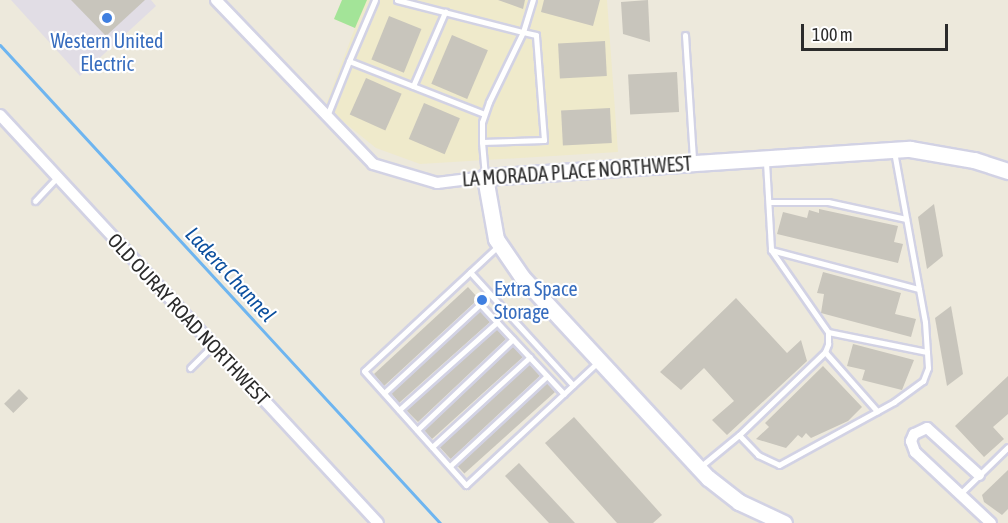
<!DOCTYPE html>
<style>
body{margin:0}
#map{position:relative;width:1008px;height:523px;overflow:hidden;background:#ede9dc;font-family:"Asap Condensed",sans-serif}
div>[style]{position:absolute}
.industrial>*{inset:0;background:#e1dde5}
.education>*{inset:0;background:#efeacb}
.green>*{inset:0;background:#a3e498}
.stream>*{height:3px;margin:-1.5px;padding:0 1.5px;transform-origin:1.5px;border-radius:1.5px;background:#6eb5f0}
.building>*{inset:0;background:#c8c5bc;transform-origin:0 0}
.roads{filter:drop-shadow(2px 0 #d2d2e4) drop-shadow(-2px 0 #d2d2e4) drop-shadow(0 2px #d2d2e4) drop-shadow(0 -2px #d2d2e4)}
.lane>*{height:5px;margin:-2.5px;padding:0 2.5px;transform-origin:2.5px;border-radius:2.5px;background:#fff}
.street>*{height:10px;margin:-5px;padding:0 5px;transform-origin:5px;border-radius:5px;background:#fff}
.secondary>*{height:15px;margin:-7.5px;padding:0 7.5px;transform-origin:7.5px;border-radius:7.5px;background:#fff}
.dots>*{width:16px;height:16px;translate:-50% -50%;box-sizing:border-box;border:3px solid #fff;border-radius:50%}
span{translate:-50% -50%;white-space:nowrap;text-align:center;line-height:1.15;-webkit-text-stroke:4.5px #fff;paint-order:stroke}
.shop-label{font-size:20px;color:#366cbe}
.left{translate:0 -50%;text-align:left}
.street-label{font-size:20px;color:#2b2b2b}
.water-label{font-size:21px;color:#0b4f9e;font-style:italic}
.scale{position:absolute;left:801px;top:24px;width:147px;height:27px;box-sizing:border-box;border:3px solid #2b2b2b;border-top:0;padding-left:8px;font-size:18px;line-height:21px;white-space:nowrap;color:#2b2b2b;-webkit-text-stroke:4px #fff;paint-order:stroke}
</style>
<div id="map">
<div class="industrial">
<i style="clip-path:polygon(11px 0,151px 0,156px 6px,80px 76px)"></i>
</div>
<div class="education">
<i style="clip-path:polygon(342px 0,607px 0,618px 152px,420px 164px,376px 148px,325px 107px,355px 28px,334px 19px)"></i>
</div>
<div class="green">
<i style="clip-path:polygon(342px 0,367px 0,355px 28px,334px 19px)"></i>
</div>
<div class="stream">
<i style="left:0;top:45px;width:650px;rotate:47.37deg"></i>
</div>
<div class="building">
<i style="clip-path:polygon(71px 0,145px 0,106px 36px)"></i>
<i style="clip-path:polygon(498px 0,525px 0,523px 9px)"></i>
<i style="clip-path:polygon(544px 0,600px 0,593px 26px,541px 12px)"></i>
<i style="clip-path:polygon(648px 0,650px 42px,623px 34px,621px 2px)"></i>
<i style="left:389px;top:16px;width:35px;height:47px;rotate:22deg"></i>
<i style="left:452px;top:35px;width:39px;height:53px;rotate:23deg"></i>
<i style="left:605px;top:41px;width:35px;height:47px;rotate:87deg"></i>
<i style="left:677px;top:72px;width:40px;height:49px;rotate:87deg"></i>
<i style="left:366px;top:78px;width:39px;height:40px;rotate:24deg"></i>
<i style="left:424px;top:103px;width:39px;height:39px;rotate:23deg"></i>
<i style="left:610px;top:108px;width:35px;height:49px;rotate:87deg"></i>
<i style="clip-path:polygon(934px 204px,943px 256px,927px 269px,918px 217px)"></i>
<i style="clip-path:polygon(819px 209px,898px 226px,894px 242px,903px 244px,898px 263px,777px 234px,783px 212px,807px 218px,809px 210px,819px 213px)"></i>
<i style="clip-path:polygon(823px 272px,901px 293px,895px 314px,916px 319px,911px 337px,821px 313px,824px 294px,817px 293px)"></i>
<i style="clip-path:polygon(468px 287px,477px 297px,474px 303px,384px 386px,374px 374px)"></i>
<i style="clip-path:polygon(736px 298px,787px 353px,801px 340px,807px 361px,727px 435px,712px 420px,734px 401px,704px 368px,681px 390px,660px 372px)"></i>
<i style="clip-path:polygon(951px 306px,963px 374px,947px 386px,935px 318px)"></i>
<i style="clip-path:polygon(480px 311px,490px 322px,399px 403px,391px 393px)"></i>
<i style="clip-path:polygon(497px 329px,506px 339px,418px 422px,406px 410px)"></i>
<i style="clip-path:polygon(853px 344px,914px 360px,902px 390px,862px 380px,865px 370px,847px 366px)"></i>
<i style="clip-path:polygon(513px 346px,523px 357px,432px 439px,424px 430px)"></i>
<i style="left:529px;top:364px;width:16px;height:122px;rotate:47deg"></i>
<i style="clip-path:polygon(823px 366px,862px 407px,848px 421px,811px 438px,806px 433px,802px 438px,798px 435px,786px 448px,756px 439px,769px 427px,765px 423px)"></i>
<i style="clip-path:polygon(1008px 376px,1008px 414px,993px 427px,1004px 439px,984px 457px,955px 426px)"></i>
<i style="left:547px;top:383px;width:12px;height:122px;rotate:48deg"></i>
<i style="left:19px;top:389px;width:13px;height:21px;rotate:45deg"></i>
<i style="clip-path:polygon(574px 417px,662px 515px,653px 523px,617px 523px,545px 443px)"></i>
<i style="clip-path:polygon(519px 463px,575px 523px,549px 523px,505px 476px)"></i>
<i style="clip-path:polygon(1008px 470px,1008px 509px,1002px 515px,984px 502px,982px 495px)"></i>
</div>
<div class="roads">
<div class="lane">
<i style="left:397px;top:0;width:130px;rotate:14.3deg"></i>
<i style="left:523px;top:32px;width:34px;rotate:-73deg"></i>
<i style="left:685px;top:35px;width:125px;rotate:86.3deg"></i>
<i style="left:349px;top:61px;width:66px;rotate:-66.9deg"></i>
<i style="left:413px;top:86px;width:81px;rotate:-66.6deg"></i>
<i style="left:327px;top:116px;width:59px;rotate:-68.2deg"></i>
<i style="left:349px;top:61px;width:145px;rotate:21.4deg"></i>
<i style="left:482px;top:142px;width:62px;rotate:-1.8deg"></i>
<i style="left:544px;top:140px;width:105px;rotate:-94.4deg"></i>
<i style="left:536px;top:35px;width:13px;rotate:-167deg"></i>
<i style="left:523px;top:32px;width:78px;rotate:115.9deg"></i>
<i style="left:489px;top:102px;width:21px;rotate:109deg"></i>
<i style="left:482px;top:122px;width:20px;rotate:90deg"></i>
<i style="left:482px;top:142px;width:33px;rotate:85deg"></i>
<i style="left:766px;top:162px;width:88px;rotate:86.7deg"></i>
<i style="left:771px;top:250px;width:153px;rotate:14.8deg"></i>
<i style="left:35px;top:201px;width:33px;rotate:-47deg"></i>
<i style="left:769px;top:202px;width:59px"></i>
<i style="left:828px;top:202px;width:80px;rotate:12.3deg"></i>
<i style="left:498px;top:246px;width:183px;rotate:137deg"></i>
<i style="left:364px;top:371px;width:153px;rotate:48.2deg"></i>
<i style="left:466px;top:485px;width:180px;rotate:-43deg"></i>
<i style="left:470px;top:272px;width:153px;rotate:47.7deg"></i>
<i style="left:828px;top:332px;width:101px;rotate:11.4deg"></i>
<i style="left:825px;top:352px;width:79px;rotate:48.6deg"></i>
<i style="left:190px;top:368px;width:33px;rotate:-45deg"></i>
<i style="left:384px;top:393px;width:131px;rotate:-42.8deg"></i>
<i style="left:480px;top:304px;width:123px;rotate:47deg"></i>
<i style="left:399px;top:410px;width:132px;rotate:-41.9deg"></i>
<i style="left:417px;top:430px;width:132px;rotate:-43.5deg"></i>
<i style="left:739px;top:435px;width:120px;rotate:-44deg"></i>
<i style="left:825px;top:352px;width:9px;rotate:-69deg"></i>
<i style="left:828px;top:344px;width:12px;rotate:-90deg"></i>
<i style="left:828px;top:332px;width:100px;rotate:-124.8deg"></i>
<i style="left:432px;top:447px;width:133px;rotate:-42.6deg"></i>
<i style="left:450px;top:466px;width:132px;rotate:-42.9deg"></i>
<i style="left:700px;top:467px;width:50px;rotate:-39.4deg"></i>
<i style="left:739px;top:435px;width:28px;rotate:46deg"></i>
<i style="left:758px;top:455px;width:23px;rotate:25deg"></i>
<i style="left:779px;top:465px;width:131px;rotate:-28.7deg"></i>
<i style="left:894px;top:402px;width:36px;rotate:-36deg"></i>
<i style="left:923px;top:381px;width:14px;rotate:-69deg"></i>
<i style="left:928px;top:368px;width:46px;rotate:-93.7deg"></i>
<i style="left:925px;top:322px;width:173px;rotate:-100.3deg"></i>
<i style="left:960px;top:494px;width:67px;rotate:-44.4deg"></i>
</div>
<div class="street">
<i style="left:216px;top:0;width:227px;rotate:46.2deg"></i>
<i style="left:373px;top:164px;width:67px;rotate:16.5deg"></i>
<i style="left:437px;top:183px;width:48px;rotate:-7.1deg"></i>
<i style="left:0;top:115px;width:556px;rotate:47.19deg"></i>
<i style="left:979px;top:475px;width:70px;rotate:-137.9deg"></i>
<i style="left:927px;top:428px;width:14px;rotate:155deg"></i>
<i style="left:914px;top:434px;width:8px;rotate:113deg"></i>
<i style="left:911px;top:441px;width:12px;rotate:70deg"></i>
<i style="left:915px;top:452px;width:104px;rotate:43.1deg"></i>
</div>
<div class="secondary">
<i style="left:784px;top:523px;width:50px;rotate:-155deg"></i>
<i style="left:739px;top:502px;width:39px;rotate:-142deg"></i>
<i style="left:708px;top:478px;width:274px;rotate:-132.8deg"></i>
<i style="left:522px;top:277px;width:46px;rotate:-124.4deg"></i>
<i style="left:496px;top:239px;width:63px;rotate:-100.1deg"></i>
<i style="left:485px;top:177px;width:426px;rotate:-3.8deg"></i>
<i style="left:910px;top:149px;width:65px;rotate:9.8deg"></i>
<i style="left:974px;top:160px;width:36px;rotate:18deg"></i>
</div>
</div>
<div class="dots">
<i style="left:107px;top:18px;background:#3f7fe0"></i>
<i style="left:482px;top:300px;background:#3f7fe0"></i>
</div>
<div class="shop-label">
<span style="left:107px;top:52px">Western United<br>Electric</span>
<span class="left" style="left:494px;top:300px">Extra Space<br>Storage</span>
</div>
<div class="street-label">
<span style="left:577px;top:171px;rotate:-4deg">LA MORADA PLACE NORTHWEST</span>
<span style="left:189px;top:319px;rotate:47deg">OLD OURAY ROAD NORTHWEST</span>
</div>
<div class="water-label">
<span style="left:231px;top:274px;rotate:47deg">Ladera Channel</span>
</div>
<div class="scale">100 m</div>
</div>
